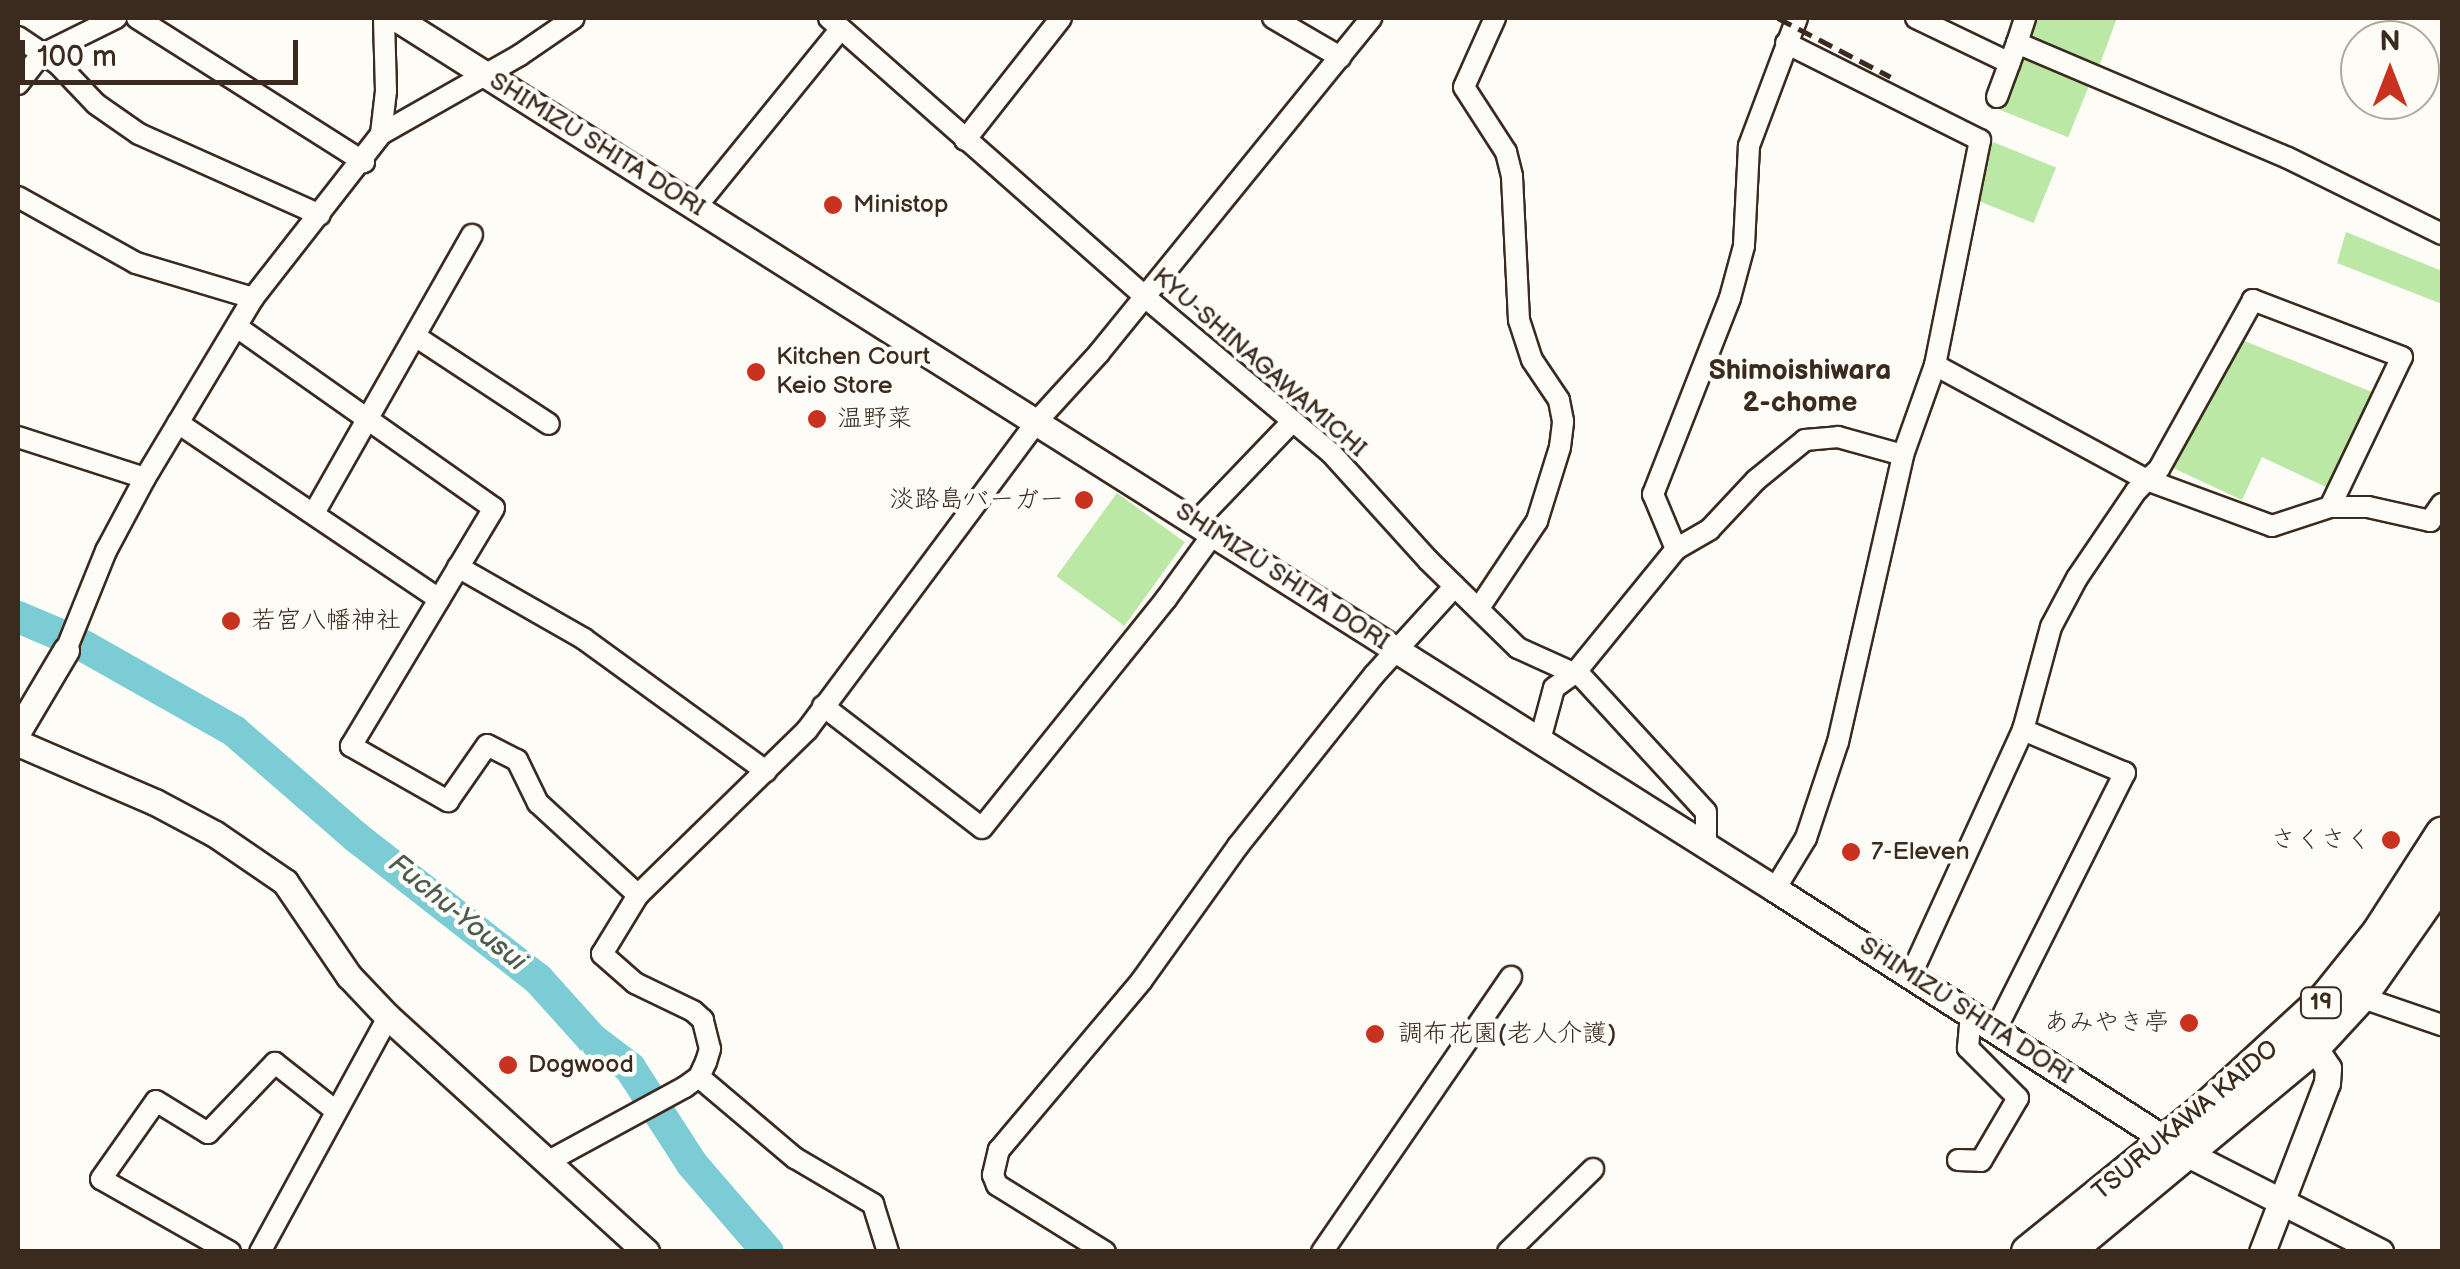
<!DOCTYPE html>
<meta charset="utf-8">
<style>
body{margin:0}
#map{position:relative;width:2460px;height:1269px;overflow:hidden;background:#fdfcf7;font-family:"Balsamiq Sans","Klee One",sans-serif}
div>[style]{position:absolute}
.green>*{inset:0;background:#bce8a5;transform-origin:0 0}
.river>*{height:32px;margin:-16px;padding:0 16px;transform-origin:16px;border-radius:16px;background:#7cccd5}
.roads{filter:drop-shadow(2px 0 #3b2a1e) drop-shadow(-2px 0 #3b2a1e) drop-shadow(0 2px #3b2a1e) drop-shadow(0 -2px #3b2a1e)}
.minor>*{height:20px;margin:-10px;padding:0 10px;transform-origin:10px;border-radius:10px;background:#fdfcf7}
.tertiary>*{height:25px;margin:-12.5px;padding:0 12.5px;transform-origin:12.5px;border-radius:12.5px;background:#fdfcf7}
.primary>*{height:32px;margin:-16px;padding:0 16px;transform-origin:16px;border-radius:16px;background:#fdfcf7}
.rail>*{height:5px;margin-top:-2.5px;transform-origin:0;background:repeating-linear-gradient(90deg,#3b2a1e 0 15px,transparent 0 23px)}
.dots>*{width:28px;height:28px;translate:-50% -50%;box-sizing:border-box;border:5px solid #fdfcf7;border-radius:50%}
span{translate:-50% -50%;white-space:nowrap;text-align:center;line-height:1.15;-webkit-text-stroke:9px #fdfcf7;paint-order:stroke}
.shield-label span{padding:2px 8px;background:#fdfcf7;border:2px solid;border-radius:8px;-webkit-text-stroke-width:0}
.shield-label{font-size:22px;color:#3b2a1e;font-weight:700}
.street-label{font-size:25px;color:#3b2a1e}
.poi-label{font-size:25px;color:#3b2a1e}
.left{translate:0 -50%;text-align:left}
.right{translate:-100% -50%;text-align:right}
.neighbourhood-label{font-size:28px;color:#3b2a1e;font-weight:700}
.water-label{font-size:28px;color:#4e5b55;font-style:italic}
.frame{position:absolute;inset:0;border:20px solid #3b2a1e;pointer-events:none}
.north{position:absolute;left:2340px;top:20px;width:100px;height:100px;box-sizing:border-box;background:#fdfcf7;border:2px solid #afa8a0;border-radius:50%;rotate:0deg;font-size:28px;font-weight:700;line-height:40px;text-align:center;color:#3b2a1e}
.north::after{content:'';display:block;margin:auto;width:35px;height:45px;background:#c8321e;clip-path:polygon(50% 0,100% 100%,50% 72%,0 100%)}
.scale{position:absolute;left:20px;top:40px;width:278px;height:45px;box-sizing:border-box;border:5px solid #3b2a1e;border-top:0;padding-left:12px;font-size:30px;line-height:35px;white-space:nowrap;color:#3b2a1e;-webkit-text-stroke:8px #fdfcf7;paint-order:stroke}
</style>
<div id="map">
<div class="green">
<i style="clip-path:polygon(2032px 18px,2117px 18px,2098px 69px,2024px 40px)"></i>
<i style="left:2022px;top:54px;width:74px;height:60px;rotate:22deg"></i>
<i style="left:1993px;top:142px;width:68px;height:60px;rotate:22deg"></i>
<i style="clip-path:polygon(2346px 232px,2442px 271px,2442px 304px,2337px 263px)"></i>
<i style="clip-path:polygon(2242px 340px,2372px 392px,2328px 488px,2262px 457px,2242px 500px,2171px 467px)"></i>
<i style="left:1117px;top:493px;width:84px;height:103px;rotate:36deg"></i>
</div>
<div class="river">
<i style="left:18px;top:617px;width:43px;rotate:23deg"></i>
<i style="left:82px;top:645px;width:175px;rotate:29.5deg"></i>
<i style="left:234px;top:731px;width:162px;rotate:41deg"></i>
<i style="left:356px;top:837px;width:231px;rotate:38deg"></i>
<i style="left:538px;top:979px;width:81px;rotate:48deg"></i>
<i style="left:592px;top:1039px;width:48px;rotate:37.3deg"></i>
<i style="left:630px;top:1068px;width:114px;rotate:57.1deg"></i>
<i style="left:692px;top:1164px;width:116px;rotate:49.2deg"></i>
</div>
<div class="roads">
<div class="minor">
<i style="left:137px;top:18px;width:269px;rotate:32.4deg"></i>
<i style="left:829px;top:18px;width:422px;rotate:41.4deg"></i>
<i style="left:1145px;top:297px;width:243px;rotate:40deg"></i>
<i style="left:1331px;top:453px;width:144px;rotate:47.8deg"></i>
<i style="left:1428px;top:560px;width:126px;rotate:44.4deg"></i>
<i style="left:1518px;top:648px;width:70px;rotate:24.4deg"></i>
<i style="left:1582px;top:677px;width:183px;rotate:47.4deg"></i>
<i style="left:1706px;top:812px;width:34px;rotate:90deg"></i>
<i style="left:1273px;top:18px;width:78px;rotate:30.2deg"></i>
<i style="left:1797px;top:18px;width:137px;rotate:110.6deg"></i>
<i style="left:1749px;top:146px;width:100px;rotate:92.9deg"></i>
<i style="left:1744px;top:246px;width:54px;rotate:105.1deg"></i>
<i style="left:1730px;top:298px;width:211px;rotate:111.4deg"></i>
<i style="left:1653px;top:494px;width:60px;rotate:67.3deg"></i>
<i style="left:1676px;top:549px;width:39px;rotate:-30deg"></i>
<i style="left:1710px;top:529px;width:67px;rotate:-46.8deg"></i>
<i style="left:1756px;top:480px;width:63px;rotate:-39.2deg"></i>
<i style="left:1805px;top:440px;width:33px;rotate:-5deg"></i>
<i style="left:1838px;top:437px;width:67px;rotate:15.5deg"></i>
<i style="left:1916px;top:18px;width:104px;rotate:25.6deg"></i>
<i style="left:18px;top:37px;width:48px;rotate:34deg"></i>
<i style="left:58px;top:64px;width:55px;rotate:46.5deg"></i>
<i style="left:96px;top:104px;width:52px;rotate:34.9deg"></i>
<i style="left:139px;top:134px;width:198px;rotate:24.1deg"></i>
<i style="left:1786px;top:43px;width:217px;rotate:26.6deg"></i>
<i style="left:1980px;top:140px;width:229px;rotate:101.3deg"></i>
<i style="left:2017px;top:43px;width:26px;rotate:-72deg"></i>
<i style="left:18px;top:84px;width:37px;rotate:-52deg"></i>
<i style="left:41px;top:55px;width:84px;rotate:-26.3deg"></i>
<i style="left:1997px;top:97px;width:58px;rotate:-69.7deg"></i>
<i style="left:2017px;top:43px;width:294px;rotate:23deg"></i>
<i style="left:2288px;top:158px;width:172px;rotate:26.3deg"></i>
<i style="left:381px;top:134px;width:160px;rotate:-29.6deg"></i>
<i style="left:520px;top:55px;width:65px;rotate:-34.4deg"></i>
<i style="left:965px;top:140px;width:155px;rotate:-51.8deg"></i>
<i style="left:18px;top:197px;width:135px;rotate:29.2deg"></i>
<i style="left:136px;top:263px;width:122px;rotate:16.7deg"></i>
<i style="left:696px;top:207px;width:228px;rotate:-50.9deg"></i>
<i style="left:237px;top:327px;width:314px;rotate:35.2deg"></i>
<i style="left:494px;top:508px;width:278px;rotate:121deg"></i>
<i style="left:351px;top:746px;width:112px;rotate:29.6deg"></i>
<i style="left:448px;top:801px;width:68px;rotate:-55.1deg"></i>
<i style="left:487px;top:745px;width:34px;rotate:27deg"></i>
<i style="left:517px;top:760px;width:48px;rotate:64deg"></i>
<i style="left:538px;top:803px;width:136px;rotate:42.6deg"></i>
<i style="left:415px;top:336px;width:160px;rotate:33.3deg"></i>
<i style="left:178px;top:423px;width:315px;rotate:34deg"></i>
<i style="left:18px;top:437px;width:133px;rotate:17.9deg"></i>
<i style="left:2330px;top:507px;width:38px"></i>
<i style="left:2368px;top:507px;width:64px;rotate:12.7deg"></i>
<i style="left:2430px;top:521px;width:21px;rotate:-55deg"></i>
<i style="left:314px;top:513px;width:320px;rotate:-60.4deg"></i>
<i style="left:1196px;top:522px;width:139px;rotate:-46.2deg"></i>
<i style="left:458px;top:567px;width:145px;rotate:29.7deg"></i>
<i style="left:584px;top:639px;width:225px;rotate:36deg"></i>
<i style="left:1479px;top:608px;width:105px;rotate:-56.3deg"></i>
<i style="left:1537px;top:521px;width:77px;rotate:-72.7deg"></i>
<i style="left:1560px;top:447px;width:26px;rotate:-83deg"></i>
<i style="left:1563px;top:421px;width:21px;rotate:-101deg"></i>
<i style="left:1559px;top:400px;width:48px;rotate:-124deg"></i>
<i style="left:1532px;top:360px;width:42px;rotate:-108deg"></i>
<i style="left:1519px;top:320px;width:144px;rotate:-92.8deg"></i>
<i style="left:1512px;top:176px;width:25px;rotate:-104deg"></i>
<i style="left:1506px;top:152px;width:77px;rotate:-122.9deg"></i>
<i style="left:1464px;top:87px;width:76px;rotate:-65.8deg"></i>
<i style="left:66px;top:650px;width:107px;rotate:-68deg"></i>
<i style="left:106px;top:551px;width:83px;rotate:-61.9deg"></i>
<i style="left:145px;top:478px;width:210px;rotate:-59deg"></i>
<i style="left:253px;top:298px;width:208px;rotate:-52deg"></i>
<i style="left:381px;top:134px;width:43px;rotate:-83.4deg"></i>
<i style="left:386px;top:91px;width:73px;rotate:-91.6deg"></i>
<i style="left:823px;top:706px;width:200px;rotate:37.5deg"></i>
<i style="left:982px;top:828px;width:294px;rotate:-51.2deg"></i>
<i style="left:1166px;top:599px;width:80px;rotate:-54.1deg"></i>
<i style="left:1540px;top:740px;width:54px;rotate:-74.9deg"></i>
<i style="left:1554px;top:688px;width:26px;rotate:-36deg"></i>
<i style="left:1575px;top:673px;width:160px;rotate:-50.8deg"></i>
<i style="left:1775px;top:889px;width:60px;rotate:-58.7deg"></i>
<i style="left:1806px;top:838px;width:101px;rotate:-71.6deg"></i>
<i style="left:1838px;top:742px;width:294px;rotate:-77.2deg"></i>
<i style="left:1903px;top:455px;width:96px;rotate:-70.4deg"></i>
<i style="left:1935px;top:365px;width:241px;rotate:28.5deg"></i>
<i style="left:2147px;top:480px;width:133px;rotate:20.2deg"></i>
<i style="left:2272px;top:526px;width:61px;rotate:-18.1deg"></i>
<i style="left:2330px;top:507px;width:166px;rotate:-64.4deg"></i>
<i style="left:2402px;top:357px;width:160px;rotate:-159.1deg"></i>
<i style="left:2253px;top:300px;width:193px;rotate:119.1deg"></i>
<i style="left:2159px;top:469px;width:16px;rotate:137deg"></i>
<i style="left:2147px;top:480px;width:16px;rotate:135deg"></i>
<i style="left:2136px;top:491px;width:105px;rotate:124.1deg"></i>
<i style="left:2077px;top:578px;width:55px;rotate:118deg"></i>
<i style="left:2051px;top:627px;width:107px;rotate:105.2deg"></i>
<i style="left:2023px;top:730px;width:269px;rotate:114.6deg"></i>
<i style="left:2360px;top:997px;width:87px;rotate:18.9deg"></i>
<i style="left:1996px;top:1029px;width:287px;rotate:-63.3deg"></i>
<i style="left:2125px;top:773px;width:111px;rotate:-157.1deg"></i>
<i style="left:699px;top:1077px;width:126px;rotate:40.2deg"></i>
<i style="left:795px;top:1158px;width:91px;rotate:30.5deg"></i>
<i style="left:873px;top:1204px;width:50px;rotate:72.6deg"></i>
<i style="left:1958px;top:1160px;width:23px;rotate:2deg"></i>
<i style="left:1981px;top:1161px;width:73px;rotate:-59.6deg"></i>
<i style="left:2018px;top:1098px;width:71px;rotate:-135deg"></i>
<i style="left:1968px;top:1048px;width:35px;rotate:-85deg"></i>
<i style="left:547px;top:1162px;width:157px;rotate:-28.5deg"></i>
<i style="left:685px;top:1087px;width:17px;rotate:-36deg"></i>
<i style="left:699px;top:1077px;width:17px;rotate:-65deg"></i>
<i style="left:706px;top:1062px;width:14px;rotate:-73deg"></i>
<i style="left:710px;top:1049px;width:30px;rotate:-104deg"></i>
<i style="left:703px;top:1020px;width:13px;rotate:-138deg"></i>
<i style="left:693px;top:1011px;width:64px;rotate:-154.2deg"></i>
<i style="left:635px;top:983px;width:44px;rotate:-138.7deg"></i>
<i style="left:602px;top:954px;width:69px;rotate:-58.6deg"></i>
<i style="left:638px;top:895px;width:236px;rotate:-44.3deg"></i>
<i style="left:807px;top:730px;width:385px;rotate:-53.3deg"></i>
<i style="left:1037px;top:421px;width:92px;rotate:-47.6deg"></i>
<i style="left:1099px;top:353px;width:432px;rotate:-50.9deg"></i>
<i style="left:230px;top:1252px;width:148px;rotate:-150.5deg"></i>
<i style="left:101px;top:1179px;width:95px;rotate:-54.8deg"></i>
<i style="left:156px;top:1101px;width:61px;rotate:31.6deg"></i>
<i style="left:208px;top:1133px;width:97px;rotate:-46.3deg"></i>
<i style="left:275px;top:1063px;width:78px;rotate:38.2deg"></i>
<i style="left:260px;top:1252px;width:268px;rotate:-61.4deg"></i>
<i style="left:1105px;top:1252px;width:127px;rotate:-148.2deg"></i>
<i style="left:997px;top:1185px;width:11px;rotate:-112deg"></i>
<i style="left:993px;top:1175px;width:26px;rotate:-77deg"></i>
<i style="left:999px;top:1150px;width:222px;rotate:-49.9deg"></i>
<i style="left:1142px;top:980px;width:165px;rotate:-54.4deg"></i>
<i style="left:1238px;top:846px;width:218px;rotate:-51.5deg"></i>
<i style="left:1374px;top:675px;width:120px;rotate:-47.7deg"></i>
<i style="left:1322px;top:1252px;width:334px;rotate:-55.5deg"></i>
<i style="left:1508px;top:1252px;width:119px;rotate:-44.3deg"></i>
</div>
<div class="tertiary">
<i style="left:396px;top:18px;width:1631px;rotate:32.28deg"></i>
<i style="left:1775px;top:889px;width:488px;rotate:32.7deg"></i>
<i style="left:2186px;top:1153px;width:218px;rotate:27deg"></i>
<i style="left:18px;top:731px;width:94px;rotate:-59.3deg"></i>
<i style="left:18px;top:743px;width:149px;rotate:23.3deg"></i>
<i style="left:155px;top:802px;width:68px;rotate:28.1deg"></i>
<i style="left:215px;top:834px;width:85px;rotate:34.4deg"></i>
<i style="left:285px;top:882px;width:114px;rotate:55.8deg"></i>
<i style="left:349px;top:976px;width:57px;rotate:46.4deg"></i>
<i style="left:388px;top:1017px;width:349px;rotate:42.3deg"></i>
<i style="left:2262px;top:1252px;width:181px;rotate:-69deg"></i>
<i style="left:2327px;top:1083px;width:15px;rotate:-86deg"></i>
<i style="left:2328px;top:1068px;width:25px;rotate:-124deg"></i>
</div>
<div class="primary">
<i style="left:2028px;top:1252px;width:229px;rotate:-39deg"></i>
<i style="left:2206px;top:1108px;width:163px;rotate:-42.5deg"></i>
<i style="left:2326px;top:998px;width:85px;rotate:-51.2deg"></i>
<i style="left:2379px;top:932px;width:117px;rotate:-57.3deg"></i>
<i style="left:2067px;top:1252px;width:321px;rotate:-39.7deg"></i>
<i style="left:2314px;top:1047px;width:68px;rotate:-47.4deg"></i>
<i style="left:2360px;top:997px;width:143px;rotate:-55deg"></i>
</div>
</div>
<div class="rail">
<i style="left:1778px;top:18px;width:127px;rotate:27.6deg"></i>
</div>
<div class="dots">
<i style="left:833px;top:205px;background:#c8321e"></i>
<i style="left:756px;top:372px;background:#c8321e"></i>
<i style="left:817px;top:419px;background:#c8321e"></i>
<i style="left:1084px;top:500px;background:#c8321e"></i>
<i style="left:231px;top:621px;background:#c8321e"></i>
<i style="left:2391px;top:840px;background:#c8321e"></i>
<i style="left:1851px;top:852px;background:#c8321e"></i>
<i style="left:2189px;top:1023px;background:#c8321e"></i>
<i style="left:1375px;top:1034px;background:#c8321e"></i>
<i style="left:508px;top:1065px;background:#c8321e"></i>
</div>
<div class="shield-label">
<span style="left:2321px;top:1003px">19</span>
</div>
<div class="street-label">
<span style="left:597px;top:145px;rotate:32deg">SHIMIZU SHITA DORI</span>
<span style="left:1259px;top:363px;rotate:41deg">KYU-SHINAGAWAMICHI</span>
<span style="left:1282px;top:577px;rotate:33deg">SHIMIZU SHITA DORI</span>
<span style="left:1966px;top:1011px;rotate:33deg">SHIMIZU SHITA DORI</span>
<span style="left:2186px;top:1121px;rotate:-40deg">TSURUKAWA KAIDO</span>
</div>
<div class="poi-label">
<span class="left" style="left:853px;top:205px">Ministop</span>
<span class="left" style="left:776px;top:372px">Kitchen Court<br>Keio Store</span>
<span class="left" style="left:837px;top:419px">温野菜</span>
<span class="right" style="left:1064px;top:500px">淡路島バーガー</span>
<span class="left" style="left:251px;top:621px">若宮八幡神社</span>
<span class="right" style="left:2371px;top:840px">さくさく</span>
<span class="left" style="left:1871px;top:852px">7-Eleven</span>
<span class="right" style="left:2169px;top:1023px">あみやき亭</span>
<span class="left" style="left:1398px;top:1034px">調布花園(老人介護)</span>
<span class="left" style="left:528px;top:1065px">Dogwood</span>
</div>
<div class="neighbourhood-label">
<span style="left:1800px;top:387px">Shimoishiwara<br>2-chome</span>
</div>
<div class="water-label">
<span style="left:457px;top:913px;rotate:39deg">Fuchu-Yousui</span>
</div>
<div class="frame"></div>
<div class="north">N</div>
<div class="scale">100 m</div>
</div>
